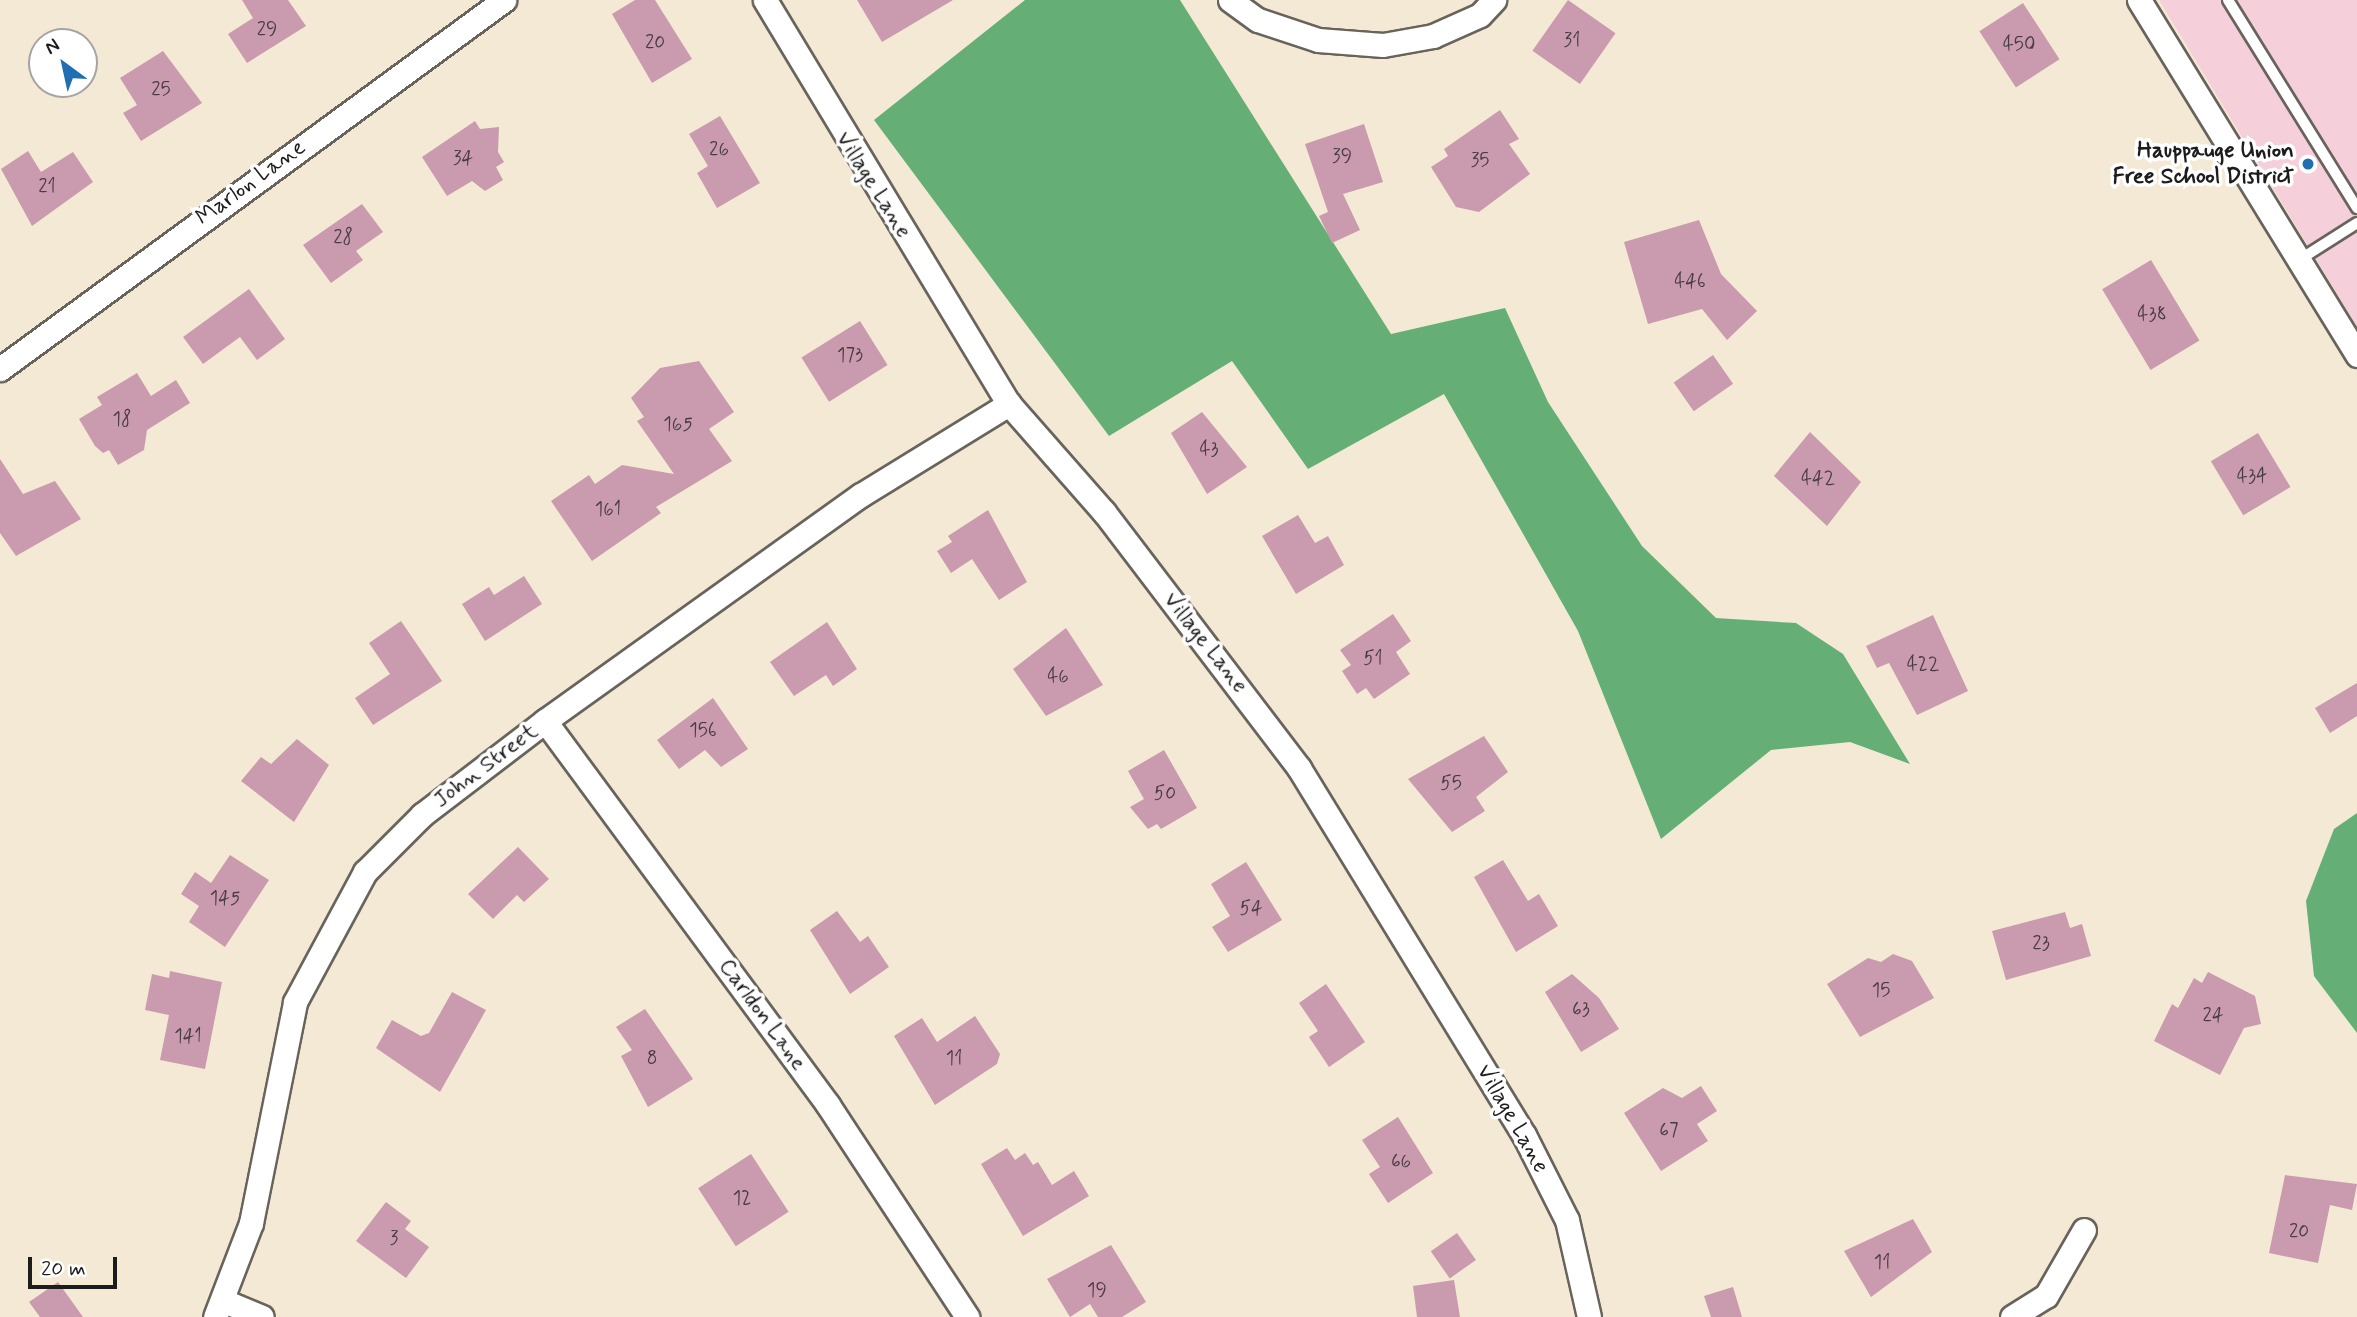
<!DOCTYPE html>
<style>
body{margin:0}
#map{position:relative;width:2357px;height:1317px;overflow:hidden;background:#f4e9d4;font-family:Mynerve,sans-serif}
div>[style]{position:absolute}
.built>*{inset:0;background:#f5cfda}
.forest>*{inset:0;background:#65af77}
.building>*{inset:0;background:#ca9aae;transform-origin:0 0}
.roads{filter:drop-shadow(2px 0 #68645c) drop-shadow(-2px 0 #68645c) drop-shadow(0 2px #68645c) drop-shadow(0 -2px #68645c)}
.service>*{height:10px;margin:-5px;padding:0 5px;transform-origin:5px;border-radius:5px;background:#fff}
.minor>*{height:23px;margin:-11.5px;padding:0 11.5px;transform-origin:11.5px;border-radius:11.5px;background:#fff}
.dots>*{width:19px;height:19px;translate:-50% -50%;box-sizing:border-box;border:4px solid #fff;border-radius:50%}
span{translate:-50% -50%;white-space:nowrap;text-align:center;line-height:1.15;-webkit-text-stroke:7px #fff;paint-order:stroke}
.number-label{font-size:19px;color:#483c40}
.number-label span{-webkit-text-stroke-width:0}
.poi-label{font-size:23px;color:#1c1c1c;font-weight:700}
.right{translate:-100% -50%;text-align:right}
.street-label{font-size:23px;color:#1c1c1c}
.north{position:absolute;left:28px;top:28px;width:70px;height:70px;box-sizing:border-box;background:#fff;border:2px solid #a4a4a4;border-radius:50%;rotate:327deg;font-size:19px;font-weight:700;line-height:28px;text-align:center;color:#1c1c1c}
.north::after{content:'';display:block;margin:auto;width:24px;height:32px;background:#1f6fb2;clip-path:polygon(50% 0,100% 100%,50% 72%,0 100%)}
.scale{position:absolute;left:28px;top:1257px;width:89px;height:32px;box-sizing:border-box;border:4px solid #1c1c1c;border-top:0;padding-left:9px;font-size:21px;line-height:24px;white-space:nowrap;color:#1c1c1c;-webkit-text-stroke:5px #fff;paint-order:stroke}
</style>
<div id="map">
<div class="built">
<i style="clip-path:polygon(2159px 0,2357px 0,2357px 327px)"></i>
</div>
<div class="forest">
<i style="clip-path:polygon(1025px 0,1180px 0,1391px 334px,1505px 308px,1548px 402px,1642px 546px,1716px 618px,1796px 623px,1843px 654px,1910px 764px,1850px 742px,1771px 750px,1661px 839px,1578px 631px,1444px 394px,1308px 469px,1232px 361px,1109px 436px,874px 120px)"></i>
<i style="clip-path:polygon(2357px 813px,2357px 1033px,2314px 976px,2306px 901px,2334px 829px)"></i>
</div>
<div class="building">
<i style="clip-path:polygon(242px 0,288px 0,306px 26px,247px 63px,228px 34px,253px 18px)"></i>
<i style="clip-path:polygon(635px 0,655px 0,692px 59px,652px 83px,612px 14px)"></i>
<i style="clip-path:polygon(857px 0,953px 0,882px 42px)"></i>
<i style="left:1568px;top:0;width:58px;height:62px;rotate:35deg"></i>
<i style="left:2023px;top:3px;width:67px;height:52px;rotate:57deg"></i>
<i style="clip-path:polygon(163px 51px,202px 103px,141px 141px,123px 113px,137px 105px,120px 78px)"></i>
<i style="clip-path:polygon(1500px 110px,1519px 139px,1509px 144px,1530px 174px,1479px 212px,1456px 207px,1431px 167px,1448px 156px,1444px 149px)"></i>
<i style="clip-path:polygon(720px 116px,760px 183px,717px 208px,697px 173px,708px 166px,689px 134px)"></i>
<i style="clip-path:polygon(475px 121px,480px 129px,499px 127px,498px 152px,504px 162px,496px 167px,503px 180px,485px 191px,472px 181px,447px 196px,422px 157px)"></i>
<i style="clip-path:polygon(1364px 124px,1383px 182px,1343px 194px,1360px 230px,1332px 243px,1319px 216px,1328px 212px,1305px 144px)"></i>
<i style="clip-path:polygon(28px 151px,41px 172px,73px 152px,93px 182px,32px 226px,1px 169px)"></i>
<i style="clip-path:polygon(362px 204px,383px 232px,356px 251px,363px 260px,331px 283px,303px 245px)"></i>
<i style="clip-path:polygon(1699px 220px,1721px 274px,1757px 311px,1727px 340px,1702px 309px,1648px 324px,1624px 242px)"></i>
<i style="left:2151px;top:260px;width:94px;height:57px;rotate:59deg"></i>
<i style="clip-path:polygon(249px 289px,285px 339px,257px 360px,240px 337px,203px 364px,183px 337px)"></i>
<i style="left:860px;top:321px;width:52px;height:69px;rotate:58deg"></i>
<i style="left:1713px;top:355px;width:35px;height:48px;rotate:55deg"></i>
<i style="clip-path:polygon(699px 361px,734px 412px,709px 429px,732px 461px,656px 507px,661px 513px,592px 561px,551px 501px,589px 475px,595px 484px,622px 465px,674px 474px,637px 421px,644px 417px,631px 398px,660px 368px)"></i>
<i style="clip-path:polygon(137px 373px,151px 396px,176px 380px,190px 403px,147px 430px,144px 450px,118px 465px,109px 450px,103px 453px,95px 446px,79px 419px,102px 405px,97px 397px)"></i>
<i style="clip-path:polygon(1202px 412px,1247px 467px,1207px 494px,1171px 433px)"></i>
<i style="clip-path:polygon(1810px 432px,1861px 482px,1827px 526px,1774px 476px)"></i>
<i style="left:2258px;top:433px;width:63px;height:55px;rotate:59deg"></i>
<i style="clip-path:polygon(0 459px,23px 494px,55px 481px,81px 519px,16px 556px,0 533px)"></i>
<i style="clip-path:polygon(988px 510px,1027px 582px,999px 600px,972px 559px,951px 573px,937px 551px,952px 542px,948px 536px)"></i>
<i style="clip-path:polygon(1298px 515px,1315px 543px,1328px 536px,1344px 565px,1296px 594px,1262px 536px)"></i>
<i style="clip-path:polygon(524px 576px,542px 604px,485px 641px,462px 604px,489px 587px,494px 595px)"></i>
<i style="clip-path:polygon(1393px 614px,1411px 641px,1396px 652px,1410px 674px,1374px 699px,1366px 688px,1357px 694px,1342px 671px,1351px 665px,1340px 650px)"></i>
<i style="clip-path:polygon(1933px 615px,1968px 691px,1917px 715px,1889px 663px,1877px 668px,1866px 646px)"></i>
<i style="clip-path:polygon(401px 621px,442px 681px,373px 725px,355px 698px,390px 674px,369px 643px)"></i>
<i style="clip-path:polygon(827px 622px,857px 669px,833px 686px,826px 675px,794px 696px,770px 662px)"></i>
<i style="clip-path:polygon(1066px 628px,1103px 685px,1046px 716px,1013px 669px)"></i>
<i style="clip-path:polygon(2357px 683px,2357px 716px,2330px 733px,2315px 708px)"></i>
<i style="clip-path:polygon(713px 698px,748px 749px,721px 767px,705px 750px,679px 769px,657px 740px)"></i>
<i style="clip-path:polygon(1484px 736px,1508px 772px,1476px 797px,1485px 811px,1452px 832px,1408px 779px)"></i>
<i style="clip-path:polygon(297px 739px,329px 765px,294px 822px,241px 781px,261px 757px,271px 764px)"></i>
<i style="clip-path:polygon(1164px 750px,1197px 808px,1161px 829px,1157px 824px,1148px 829px,1130px 807px,1144px 799px,1128px 771px)"></i>
<i style="clip-path:polygon(518px 847px,549px 879px,524px 902px,517px 895px,493px 919px,468px 894px)"></i>
<i style="clip-path:polygon(230px 855px,269px 880px,225px 947px,189px 922px,199px 906px,181px 894px,195px 872px,211px 883px)"></i>
<i style="clip-path:polygon(1503px 860px,1528px 901px,1539px 894px,1558px 926px,1516px 952px,1474px 877px)"></i>
<i style="clip-path:polygon(1246px 862px,1282px 920px,1228px 952px,1212px 927px,1230px 916px,1211px 884px)"></i>
<i style="clip-path:polygon(837px 911px,860px 942px,868px 936px,889px 967px,850px 994px,810px 930px)"></i>
<i style="clip-path:polygon(2065px 912px,2070px 928px,2082px 924px,2091px 956px,2006px 980px,1992px 931px)"></i>
<i style="clip-path:polygon(1893px 954px,1912px 961px,1934px 998px,1860px 1037px,1827px 984px,1868px 958px,1881px 962px)"></i>
<i style="clip-path:polygon(170px 971px,222px 982px,205px 1069px,160px 1060px,169px 1015px,145px 1010px,152px 974px,169px 978px)"></i>
<i style="clip-path:polygon(2208px 972px,2255px 996px,2261px 1024px,2244px 1028px,2220px 1075px,2154px 1041px,2172px 1004px,2178px 1008px,2194px 978px,2202px 983px)"></i>
<i style="clip-path:polygon(1572px 974px,1599px 998px,1619px 1029px,1581px 1052px,1545px 992px)"></i>
<i style="clip-path:polygon(1326px 984px,1365px 1042px,1329px 1067px,1309px 1037px,1318px 1031px,1299px 1003px)"></i>
<i style="clip-path:polygon(452px 992px,486px 1010px,440px 1092px,376px 1048px,392px 1020px,421px 1036px,429px 1033px)"></i>
<i style="clip-path:polygon(645px 1009px,693px 1079px,648px 1107px,621px 1056px,632px 1050px,616px 1027px)"></i>
<i style="clip-path:polygon(975px 1016px,1000px 1054px,997px 1064px,935px 1105px,894px 1036px,922px 1018px,937px 1042px)"></i>
<i style="clip-path:polygon(1701px 1086px,1717px 1111px,1697px 1124px,1708px 1141px,1661px 1171px,1624px 1113px,1663px 1088px,1682px 1098px)"></i>
<i style="clip-path:polygon(1398px 1117px,1433px 1173px,1388px 1203px,1369px 1174px,1380px 1167px,1362px 1140px)"></i>
<i style="clip-path:polygon(1007px 1148px,1015px 1160px,1025px 1153px,1033px 1165px,1038px 1162px,1052px 1185px,1074px 1171px,1089px 1196px,1023px 1236px,981px 1164px)"></i>
<i style="left:751px;top:1154px;width:69px;height:63px;rotate:57deg"></i>
<i style="clip-path:polygon(2285px 1175px,2357px 1184px,2352px 1210px,2330px 1205px,2318px 1263px,2269px 1253px)"></i>
<i style="clip-path:polygon(386px 1202px,411px 1221px,405px 1229px,429px 1247px,406px 1278px,356px 1241px)"></i>
<i style="clip-path:polygon(1913px 1219px,1932px 1252px,1871px 1297px,1844px 1251px)"></i>
<i style="left:1457px;top:1233px;width:33px;height:32px;rotate:55deg"></i>
<i style="clip-path:polygon(1111px 1245px,1146px 1302px,1122px 1317px,1098px 1317px,1090px 1304px,1070px 1317px,1047px 1279px)"></i>
<i style="clip-path:polygon(1454px 1280px,1460px 1317px,1417px 1317px,1413px 1286px)"></i>
<i style="clip-path:polygon(58px 1282px,83px 1317px,40px 1317px,29px 1302px)"></i>
<i style="clip-path:polygon(1733px 1287px,1742px 1317px,1711px 1317px,1704px 1296px)"></i>
</div>
<div class="roads">
<div class="service">
<i style="left:2228px;top:0;width:245px;rotate:58.2deg"></i>
<i style="left:2299px;top:260px;width:69px;rotate:-32.5deg"></i>
</div>
<div class="minor">
<i style="left:765px;top:0;width:472px;rotate:58.9deg"></i>
<i style="left:1009px;top:404px;width:144px;rotate:48.7deg"></i>
<i style="left:1104px;top:512px;width:322px;rotate:52.7deg"></i>
<i style="left:1299px;top:768px;width:430px;rotate:58.5deg"></i>
<i style="left:1524px;top:1135px;width:95px;rotate:63.2deg"></i>
<i style="left:1567px;top:1220px;width:99px;rotate:77.2deg"></i>
<i style="left:1230px;top:0;width:34px;rotate:36deg"></i>
<i style="left:1258px;top:20px;width:63px;rotate:18.4deg"></i>
<i style="left:1318px;top:40px;width:65px;rotate:4.4deg"></i>
<i style="left:1383px;top:45px;width:51px;rotate:-10.2deg"></i>
<i style="left:1433px;top:36px;width:51px;rotate:-24.1deg"></i>
<i style="left:1480px;top:15px;width:21px;rotate:-47deg"></i>
<i style="left:2139px;top:0;width:417px;rotate:58.4deg"></i>
<i style="left:0;top:369px;width:625px;rotate:-36.21deg"></i>
<i style="left:545px;top:721px;width:477px;rotate:53.6deg"></i>
<i style="left:828px;top:1105px;width:254px;rotate:56.7deg"></i>
<i style="left:224px;top:1301px;width:41px;rotate:22.8deg"></i>
<i style="left:215px;top:1317px;width:101px;rotate:-69deg"></i>
<i style="left:251px;top:1223px;width:225px;rotate:-78.7deg"></i>
<i style="left:295px;top:1002px;width:148px;rotate:-61.7deg"></i>
<i style="left:365px;top:872px;width:81px;rotate:-45deg"></i>
<i style="left:422px;top:815px;width:155px;rotate:-37.4deg"></i>
<i style="left:545px;top:721px;width:388px;rotate:-35.6deg"></i>
<i style="left:861px;top:495px;width:174px;rotate:-31.6deg"></i>
<i style="left:2012px;top:1317px;width:40px;rotate:-32deg"></i>
<i style="left:2046px;top:1296px;width:76px;rotate:-60.1deg"></i>
</div>
</div>
<div class="dots">
<i style="left:2308px;top:164px;background:#1f6fb2"></i>
</div>
<div class="number-label">
<span style="left:267px;top:30px">29</span>
<span style="left:1572px;top:41px">31</span>
<span style="left:655px;top:43px">20</span>
<span style="left:2019px;top:45px">450</span>
<span style="left:161px;top:90px">25</span>
<span style="left:719px;top:150px">26</span>
<span style="left:1342px;top:157px">39</span>
<span style="left:463px;top:159px">34</span>
<span style="left:1480px;top:161px">35</span>
<span style="left:47px;top:187px">21</span>
<span style="left:343px;top:238px">28</span>
<span style="left:1690px;top:282px">446</span>
<span style="left:2152px;top:315px">438</span>
<span style="left:850px;top:356px">173</span>
<span style="left:122px;top:420px">18</span>
<span style="left:678px;top:425px">165</span>
<span style="left:1209px;top:450px">43</span>
<span style="left:2252px;top:477px">434</span>
<span style="left:1818px;top:479px">442</span>
<span style="left:608px;top:510px">161</span>
<span style="left:1373px;top:659px">51</span>
<span style="left:1923px;top:665px">422</span>
<span style="left:1058px;top:677px">46</span>
<span style="left:703px;top:731px">156</span>
<span style="left:1451px;top:784px">55</span>
<span style="left:1165px;top:794px">50</span>
<span style="left:225px;top:899px">145</span>
<span style="left:1251px;top:909px">54</span>
<span style="left:2041px;top:944px">23</span>
<span style="left:1881px;top:991px">15</span>
<span style="left:1581px;top:1010px">63</span>
<span style="left:2213px;top:1016px">24</span>
<span style="left:188px;top:1037px">141</span>
<span style="left:652px;top:1059px">8</span>
<span style="left:954px;top:1059px">11</span>
<span style="left:1669px;top:1131px">67</span>
<span style="left:1401px;top:1162px">66</span>
<span style="left:742px;top:1199px">12</span>
<span style="left:2299px;top:1232px">20</span>
<span style="left:394px;top:1239px">3</span>
<span style="left:1882px;top:1263px">11</span>
<span style="left:1097px;top:1291px">19</span>
</div>
<div class="poi-label">
<span class="right" style="left:2294px;top:164px">Hauppauge Union<br>Free School District</span>
</div>
<div class="street-label">
<span style="left:251px;top:183px;rotate:-36deg">Marlon Lane</span>
<span style="left:873px;top:185px;rotate:58deg">Village Lane</span>
<span style="left:1205px;top:643px;rotate:52deg">Village Lane</span>
<span style="left:486px;top:766px;rotate:-37deg">John Street</span>
<span style="left:762px;top:1015px;rotate:54deg">Carldon Lane</span>
<span style="left:1512px;top:1119px;rotate:60deg">Village Lane</span>
</div>
<div class="north">N</div>
<div class="scale">20 m</div>
</div>
